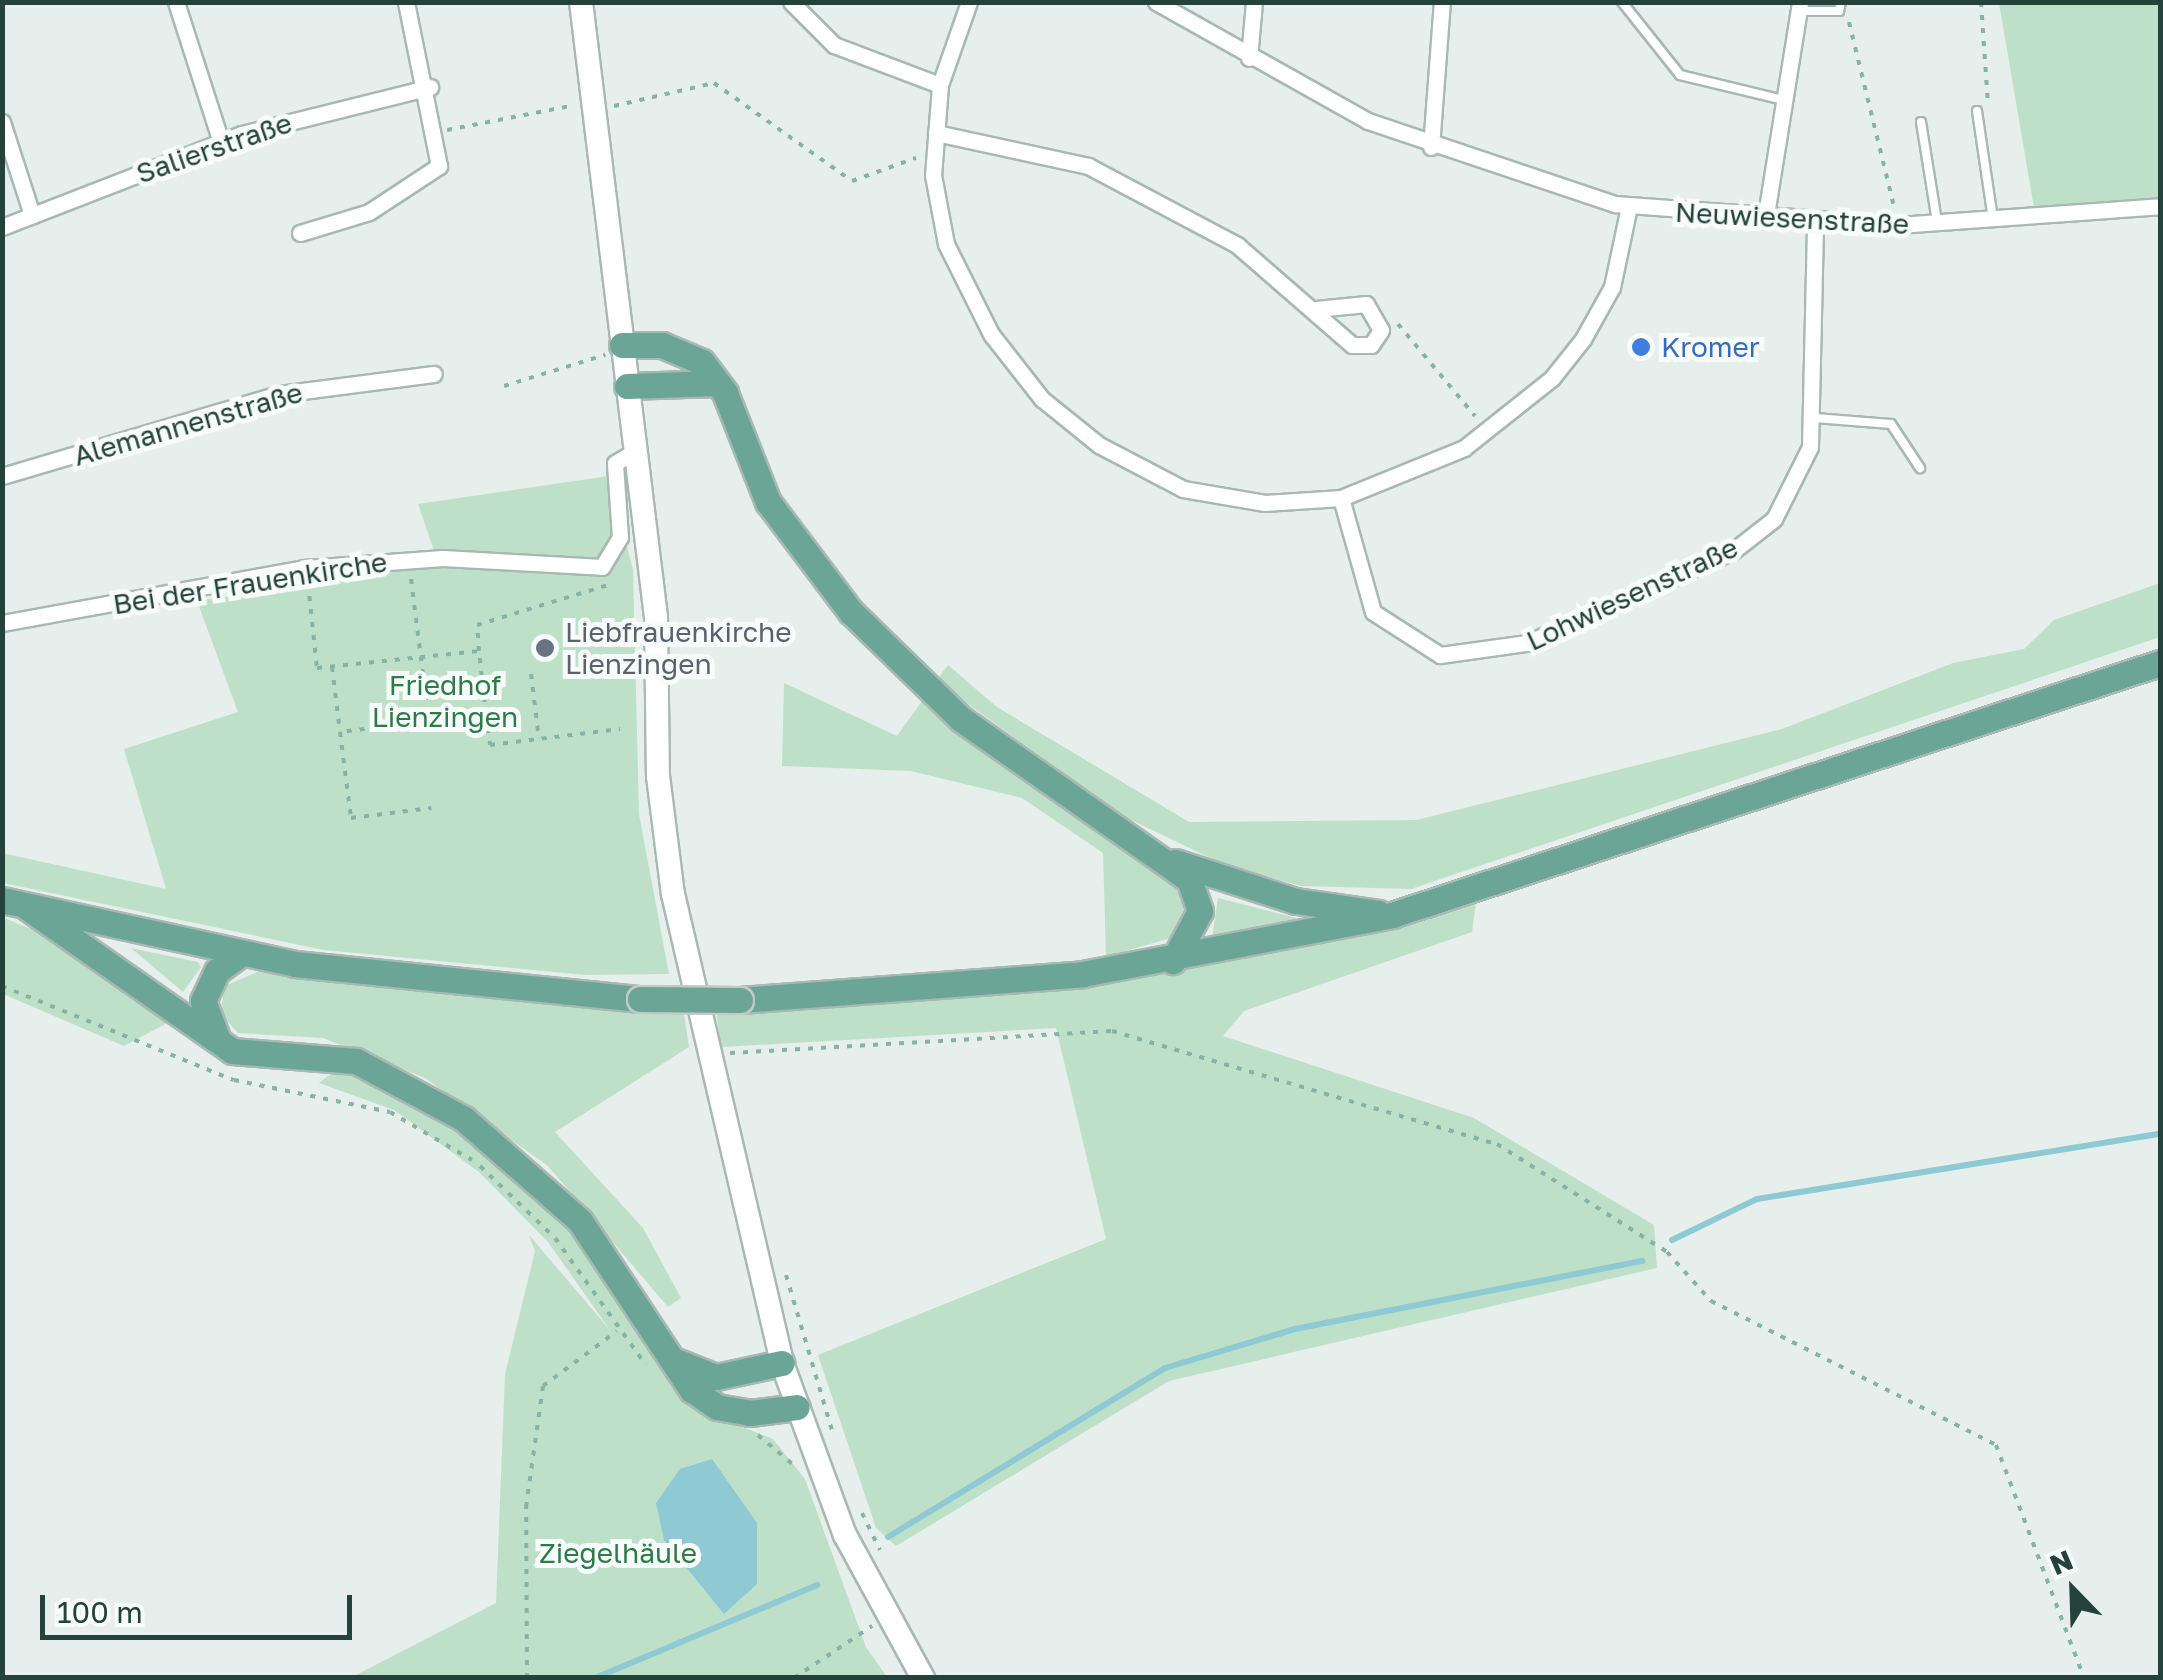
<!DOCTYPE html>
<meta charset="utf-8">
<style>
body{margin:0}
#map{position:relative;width:2163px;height:1680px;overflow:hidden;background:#e6efeb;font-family:"Golos Text",sans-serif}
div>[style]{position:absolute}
.green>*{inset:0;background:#bfe0c8}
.water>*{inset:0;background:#8ec9d4}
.stream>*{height:6px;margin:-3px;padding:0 3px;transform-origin:3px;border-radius:3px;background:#8ec9d4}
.path>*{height:4px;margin-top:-2px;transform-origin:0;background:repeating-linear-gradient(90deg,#86b3a5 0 5px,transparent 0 13px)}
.roads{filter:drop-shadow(2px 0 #a8b8b2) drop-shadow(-2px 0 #a8b8b2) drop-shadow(0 2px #a8b8b2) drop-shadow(0 -2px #a8b8b2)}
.lane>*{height:8px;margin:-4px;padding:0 4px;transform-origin:4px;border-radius:4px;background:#fff}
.street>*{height:15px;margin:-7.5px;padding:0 7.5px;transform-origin:7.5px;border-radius:7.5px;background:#fff}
.secondary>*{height:22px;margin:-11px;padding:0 11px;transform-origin:11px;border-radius:11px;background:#fff}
.primary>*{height:25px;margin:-12.5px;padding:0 12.5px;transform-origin:12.5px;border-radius:12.5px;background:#6aa596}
.bridges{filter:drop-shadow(2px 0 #c2cac8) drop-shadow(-2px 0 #c2cac8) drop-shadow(0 2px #c2cac8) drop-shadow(0 -2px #c2cac8)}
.primary-bridge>*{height:25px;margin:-12.5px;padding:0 12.5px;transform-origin:12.5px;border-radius:12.5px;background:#6aa596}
.dots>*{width:28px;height:28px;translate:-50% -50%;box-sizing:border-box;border:5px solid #f7fbf9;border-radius:50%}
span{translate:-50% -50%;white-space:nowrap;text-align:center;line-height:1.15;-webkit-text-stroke:10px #f7fbf9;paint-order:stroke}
.street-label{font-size:28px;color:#24423a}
.shop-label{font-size:28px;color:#366cbe}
.left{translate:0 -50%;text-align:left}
.worship-label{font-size:28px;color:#5b616d}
.park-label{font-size:28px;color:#2d7a4b}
.frame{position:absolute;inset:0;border:5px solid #24423a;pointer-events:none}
.north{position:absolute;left:2023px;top:1540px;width:100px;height:100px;-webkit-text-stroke:8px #f7fbf9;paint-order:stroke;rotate:337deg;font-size:28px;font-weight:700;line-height:40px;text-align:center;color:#24423a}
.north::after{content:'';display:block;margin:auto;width:35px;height:45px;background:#24423a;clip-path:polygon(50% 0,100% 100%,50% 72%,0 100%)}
.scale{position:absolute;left:40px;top:1595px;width:312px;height:45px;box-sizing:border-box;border:5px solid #24423a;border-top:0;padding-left:12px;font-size:30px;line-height:35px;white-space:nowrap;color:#24423a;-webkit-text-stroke:8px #f7fbf9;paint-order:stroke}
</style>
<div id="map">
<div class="green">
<i style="clip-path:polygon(1999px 3px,2160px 3px,2160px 215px,2037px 225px)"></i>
<i style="clip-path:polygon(609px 476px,633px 570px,639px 814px,669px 974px,585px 975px,324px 950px,3px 883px,2px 853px,166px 889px,124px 749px,238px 712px,197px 601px,439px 565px,418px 504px)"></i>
<i style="clip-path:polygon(2160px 583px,2160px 637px,1411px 889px,1301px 886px,1223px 864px,1123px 816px,936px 681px,948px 665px,997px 707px,1189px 822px,1416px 820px,1782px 729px,1953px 663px,2024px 649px,2054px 620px)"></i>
<i style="clip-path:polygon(784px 683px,897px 736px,922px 701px,1178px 886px,1187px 910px,1177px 936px,1106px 957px,1103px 853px,1022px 798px,911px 771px,782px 766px)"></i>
<i style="clip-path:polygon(1218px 898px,1296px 918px,1297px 921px,1212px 938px)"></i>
<i style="clip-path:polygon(1476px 902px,1472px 932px,1244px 1011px,1223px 1036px,1474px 1118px,1654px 1225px,1657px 1268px,1169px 1381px,896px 1546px,876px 1528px,818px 1355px,1106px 1239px,1056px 1028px,721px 1047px,716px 1011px,1034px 993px,1288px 949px)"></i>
<i style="clip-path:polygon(2px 917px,65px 943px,169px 1022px,124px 1046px,3px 994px)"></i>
<i style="clip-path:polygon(131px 948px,198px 962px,201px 967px,183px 992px)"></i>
<i style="clip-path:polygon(257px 972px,684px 1013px,689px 1047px,555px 1132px,643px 1228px,681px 1298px,668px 1307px,548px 1166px,425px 1078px,323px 1038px,238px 1033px,220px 1013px,225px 986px)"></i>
<i style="clip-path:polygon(339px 1067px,417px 1099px,503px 1163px,587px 1246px,698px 1409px,773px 1439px,805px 1479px,866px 1647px,887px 1677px,352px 1677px,496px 1603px,505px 1374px,535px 1251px,529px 1235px,610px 1330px,548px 1242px,479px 1172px,394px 1110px,319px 1083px)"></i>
</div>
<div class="water">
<i style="clip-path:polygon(712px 1459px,757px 1523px,757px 1584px,724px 1614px,664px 1540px,656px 1503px,680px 1469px)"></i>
</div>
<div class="stream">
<i style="left:1672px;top:1240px;width:94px;rotate:-25.8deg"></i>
<i style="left:1757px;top:1199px;width:408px;rotate:-9.2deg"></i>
<i style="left:888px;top:1537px;width:324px;rotate:-31.4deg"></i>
<i style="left:1165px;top:1368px;width:136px;rotate:-16.7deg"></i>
<i style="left:1295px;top:1329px;width:354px;rotate:-11.1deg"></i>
<i style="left:507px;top:1678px;width:5px"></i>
<i style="left:595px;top:1678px;width:241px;rotate:-22.7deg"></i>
</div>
<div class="path">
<i style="left:1981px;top:2px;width:103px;rotate:86.1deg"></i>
<i style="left:1849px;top:22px;width:189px;rotate:76.3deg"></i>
<i style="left:614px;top:106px;width:103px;rotate:-13deg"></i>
<i style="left:714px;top:83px;width:169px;rotate:35.4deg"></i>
<i style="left:852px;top:181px;width:68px;rotate:-19.8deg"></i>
<i style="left:447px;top:130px;width:125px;rotate:-11deg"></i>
<i style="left:1398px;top:324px;width:120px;rotate:50.1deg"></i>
<i style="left:504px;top:386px;width:106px;rotate:-17.1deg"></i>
<i style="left:411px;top:579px;width:143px;rotate:82.8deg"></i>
<i style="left:429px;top:721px;width:90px;rotate:173deg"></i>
<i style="left:340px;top:732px;width:87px;rotate:82.7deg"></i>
<i style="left:351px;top:818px;width:81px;rotate:-7.1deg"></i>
<i style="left:308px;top:583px;width:85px;rotate:84deg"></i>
<i style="left:317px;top:668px;width:163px;rotate:-6deg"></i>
<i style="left:479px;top:651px;width:26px;rotate:-94deg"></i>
<i style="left:477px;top:625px;width:140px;rotate:-17deg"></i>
<i style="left:332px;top:667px;width:65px;rotate:83deg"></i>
<i style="left:531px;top:674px;width:65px;rotate:83deg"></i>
<i style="left:486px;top:715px;width:30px;rotate:82deg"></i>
<i style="left:490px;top:745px;width:131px;rotate:-7deg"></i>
<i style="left:431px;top:721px;width:55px;rotate:-6.2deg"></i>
<i style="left:486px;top:715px;width:64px;rotate:-96.2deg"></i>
<i style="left:2px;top:986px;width:250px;rotate:22.1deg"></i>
<i style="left:234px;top:1080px;width:159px;rotate:11.6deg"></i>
<i style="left:390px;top:1112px;width:95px;rotate:30.3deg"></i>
<i style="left:730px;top:1053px;width:383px;rotate:-3.3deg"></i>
<i style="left:1112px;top:1031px;width:401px;rotate:16.4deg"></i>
<i style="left:1497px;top:1144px;width:201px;rotate:32.4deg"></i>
<i style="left:1667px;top:1252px;width:66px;rotate:48.1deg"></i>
<i style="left:1711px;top:1301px;width:319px;rotate:26.8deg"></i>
<i style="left:1996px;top:1445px;width:249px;rotate:69.3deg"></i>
<i style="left:480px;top:1166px;width:104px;rotate:43.8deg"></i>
<i style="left:555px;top:1238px;width:156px;rotate:54.4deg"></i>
<i style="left:786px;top:1275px;width:166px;rotate:73.5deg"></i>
<i style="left:758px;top:1435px;width:50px;rotate:40.1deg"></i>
<i style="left:862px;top:1513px;width:41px;rotate:64.1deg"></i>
<i style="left:527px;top:1678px;width:171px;rotate:-90.3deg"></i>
<i style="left:526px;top:1507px;width:122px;rotate:-82deg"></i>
<i style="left:543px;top:1386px;width:92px;rotate:-36.6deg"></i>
<i style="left:794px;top:1678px;width:94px;rotate:-33.7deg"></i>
</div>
<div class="roads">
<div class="lane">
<i style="left:1622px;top:2px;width:93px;rotate:51.5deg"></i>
<i style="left:1680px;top:75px;width:106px;rotate:13.6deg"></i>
<i style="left:1799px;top:11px;width:40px"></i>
<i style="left:1839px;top:11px;width:9px;rotate:-77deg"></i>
<i style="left:1977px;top:111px;width:110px;rotate:81.6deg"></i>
<i style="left:1921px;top:122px;width:101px;rotate:80.9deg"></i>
<i style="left:1815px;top:418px;width:76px;rotate:4.5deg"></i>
<i style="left:1891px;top:424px;width:53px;rotate:56.6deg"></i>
</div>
<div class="street">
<i style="left:176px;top:2px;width:147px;rotate:72.2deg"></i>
<i style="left:791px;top:2px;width:61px;rotate:45deg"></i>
<i style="left:834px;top:45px;width:113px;rotate:20.7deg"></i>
<i style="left:969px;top:2px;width:88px;rotate:109.3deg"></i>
<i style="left:940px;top:85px;width:90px;rotate:94.4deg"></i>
<i style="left:933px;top:175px;width:70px;rotate:79.3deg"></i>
<i style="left:946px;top:244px;width:101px;rotate:63.4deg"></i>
<i style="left:991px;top:334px;width:83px;rotate:51.9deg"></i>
<i style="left:1042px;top:399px;width:73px;rotate:38.9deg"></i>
<i style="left:1099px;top:445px;width:95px;rotate:27.6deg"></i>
<i style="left:1183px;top:489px;width:83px;rotate:9.7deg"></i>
<i style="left:1265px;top:503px;width:76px;rotate:-3.8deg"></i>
<i style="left:1341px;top:498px;width:133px;rotate:-22.1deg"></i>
<i style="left:1464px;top:448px;width:112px;rotate:-38.5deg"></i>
<i style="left:1552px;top:378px;width:50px;rotate:-51.5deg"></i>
<i style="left:1583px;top:339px;width:60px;rotate:-60.9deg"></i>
<i style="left:1612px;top:287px;width:83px;rotate:-78.1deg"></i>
<i style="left:1156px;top:2px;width:243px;rotate:29.3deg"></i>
<i style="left:1368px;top:121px;width:261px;rotate:18.6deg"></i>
<i style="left:1615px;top:204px;width:284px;rotate:4.2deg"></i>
<i style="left:1898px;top:225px;width:263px;rotate:-4.1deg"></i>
<i style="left:1249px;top:58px;width:56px;rotate:-84.9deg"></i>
<i style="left:2px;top:122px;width:98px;rotate:72.1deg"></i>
<i style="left:936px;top:133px;width:156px;rotate:12.2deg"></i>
<i style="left:1088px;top:166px;width:169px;rotate:27.9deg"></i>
<i style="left:1237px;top:245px;width:152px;rotate:41deg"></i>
<i style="left:1352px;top:345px;width:19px"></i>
<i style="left:1371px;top:345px;width:18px;rotate:-56deg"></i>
<i style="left:1381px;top:330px;width:30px;rotate:-120deg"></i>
<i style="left:1366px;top:304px;width:50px;rotate:174.3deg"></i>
<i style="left:1431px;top:147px;width:145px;rotate:-85.7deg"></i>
<i style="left:1765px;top:221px;width:222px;rotate:-80.9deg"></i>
<i style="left:2px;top:227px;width:257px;rotate:-21.2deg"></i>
<i style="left:242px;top:134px;width:194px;rotate:-14deg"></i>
<i style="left:300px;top:233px;width:72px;rotate:-16.9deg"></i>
<i style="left:369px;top:212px;width:84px;rotate:-33.3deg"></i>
<i style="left:439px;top:166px;width:167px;rotate:-101.4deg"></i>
<i style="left:2px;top:476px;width:289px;rotate:-16.5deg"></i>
<i style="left:279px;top:394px;width:156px;rotate:-7.4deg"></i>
<i style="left:1341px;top:498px;width:118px;rotate:74.3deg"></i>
<i style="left:1373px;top:612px;width:80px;rotate:32.7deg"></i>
<i style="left:1440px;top:655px;width:88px;rotate:-7.9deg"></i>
<i style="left:1527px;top:643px;width:226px;rotate:-24.1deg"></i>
<i style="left:1733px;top:551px;width:52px;rotate:-38deg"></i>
<i style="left:1774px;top:519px;width:80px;rotate:-63.4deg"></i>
<i style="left:1810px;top:447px;width:222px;rotate:-88.7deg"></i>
<i style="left:2px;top:623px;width:309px;rotate:-10.3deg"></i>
<i style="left:306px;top:568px;width:137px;rotate:-4.2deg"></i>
<i style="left:443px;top:558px;width:159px;rotate:3.2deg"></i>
<i style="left:602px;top:567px;width:35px;rotate:-59deg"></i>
<i style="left:620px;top:537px;width:74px;rotate:-93.9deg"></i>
<i style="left:615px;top:463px;width:24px;rotate:-30deg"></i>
</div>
<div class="secondary">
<i style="left:581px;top:2px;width:620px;rotate:83.05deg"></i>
<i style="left:656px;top:617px;width:159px;rotate:89.3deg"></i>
<i style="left:658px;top:776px;width:119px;rotate:82.8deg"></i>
<i style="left:673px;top:894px;width:481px;rotate:76.9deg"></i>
<i style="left:782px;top:1363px;width:183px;rotate:69.9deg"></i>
<i style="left:845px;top:1535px;width:163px;rotate:61.4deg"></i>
</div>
<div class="primary">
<i style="left:622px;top:345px;width:40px"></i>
<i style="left:662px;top:345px;width:43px;rotate:23deg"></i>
<i style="left:702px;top:362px;width:39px;rotate:53deg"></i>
<i style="left:725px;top:393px;width:117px;rotate:68.5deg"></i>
<i style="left:768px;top:502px;width:138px;rotate:53deg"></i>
<i style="left:851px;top:612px;width:153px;rotate:44.2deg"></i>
<i style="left:961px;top:719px;width:279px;rotate:35.1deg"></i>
<i style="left:1189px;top:879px;width:34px;rotate:71deg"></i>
<i style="left:1200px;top:911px;width:57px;rotate:118.4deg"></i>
<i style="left:627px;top:386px;width:90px;rotate:-1.9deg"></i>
<i style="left:1175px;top:862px;width:127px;rotate:17.9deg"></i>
<i style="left:1296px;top:901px;width:83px;rotate:8.3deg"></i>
<i style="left:2px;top:900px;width:300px;rotate:12.3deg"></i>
<i style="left:295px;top:964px;width:347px;rotate:5.8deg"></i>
<i style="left:28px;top:908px;width:249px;rotate:35deg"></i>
<i style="left:232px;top:1051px;width:124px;rotate:4.6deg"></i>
<i style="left:356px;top:1061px;width:123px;rotate:28.2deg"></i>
<i style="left:464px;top:1119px;width:154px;rotate:41.3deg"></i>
<i style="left:580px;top:1221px;width:203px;rotate:56.5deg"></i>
<i style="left:692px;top:1390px;width:30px;rotate:34deg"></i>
<i style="left:717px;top:1407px;width:34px;rotate:10deg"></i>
<i style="left:750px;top:1413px;width:47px;rotate:-7.3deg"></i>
<i style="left:740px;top:1000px;width:344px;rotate:-4.3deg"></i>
<i style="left:1083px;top:974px;width:315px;rotate:-10.8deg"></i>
<i style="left:1392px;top:915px;width:808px;rotate:-18.17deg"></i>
<i style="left:218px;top:1040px;width:42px;rotate:-111deg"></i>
<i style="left:203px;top:1001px;width:33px;rotate:-65deg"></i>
<i style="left:217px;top:971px;width:29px;rotate:-36deg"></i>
<i style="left:678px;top:1362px;width:41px;rotate:21.5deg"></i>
<i style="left:716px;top:1377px;width:67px;rotate:-12deg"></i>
</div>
</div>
<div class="bridges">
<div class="primary-bridge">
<i style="left:640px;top:999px;width:100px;rotate:0.6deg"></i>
</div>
</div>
<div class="dots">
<i style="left:1641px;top:347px;background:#3f7fe0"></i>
<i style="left:545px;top:648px;background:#6b7280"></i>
</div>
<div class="street-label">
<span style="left:214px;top:148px;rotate:-19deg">Salierstraße</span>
<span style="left:1792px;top:218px;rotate:3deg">Neuwiesenstraße</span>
<span style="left:188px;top:424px;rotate:-16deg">Alemannenstraße</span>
<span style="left:250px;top:583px;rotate:-9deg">Bei der Frauenkirche</span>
<span style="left:1632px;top:594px;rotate:-25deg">Lohwiesenstraße</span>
</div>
<div class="shop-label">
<span class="left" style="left:1661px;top:347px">Kromer</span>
</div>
<div class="worship-label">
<span class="left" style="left:565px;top:648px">Liebfrauenkirche<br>Lienzingen</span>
</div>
<div class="park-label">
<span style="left:445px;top:701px">Friedhof<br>Lienzingen</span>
<span style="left:618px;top:1553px">Ziegelhäule</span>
</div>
<div class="frame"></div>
<div class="north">N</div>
<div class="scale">100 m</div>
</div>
